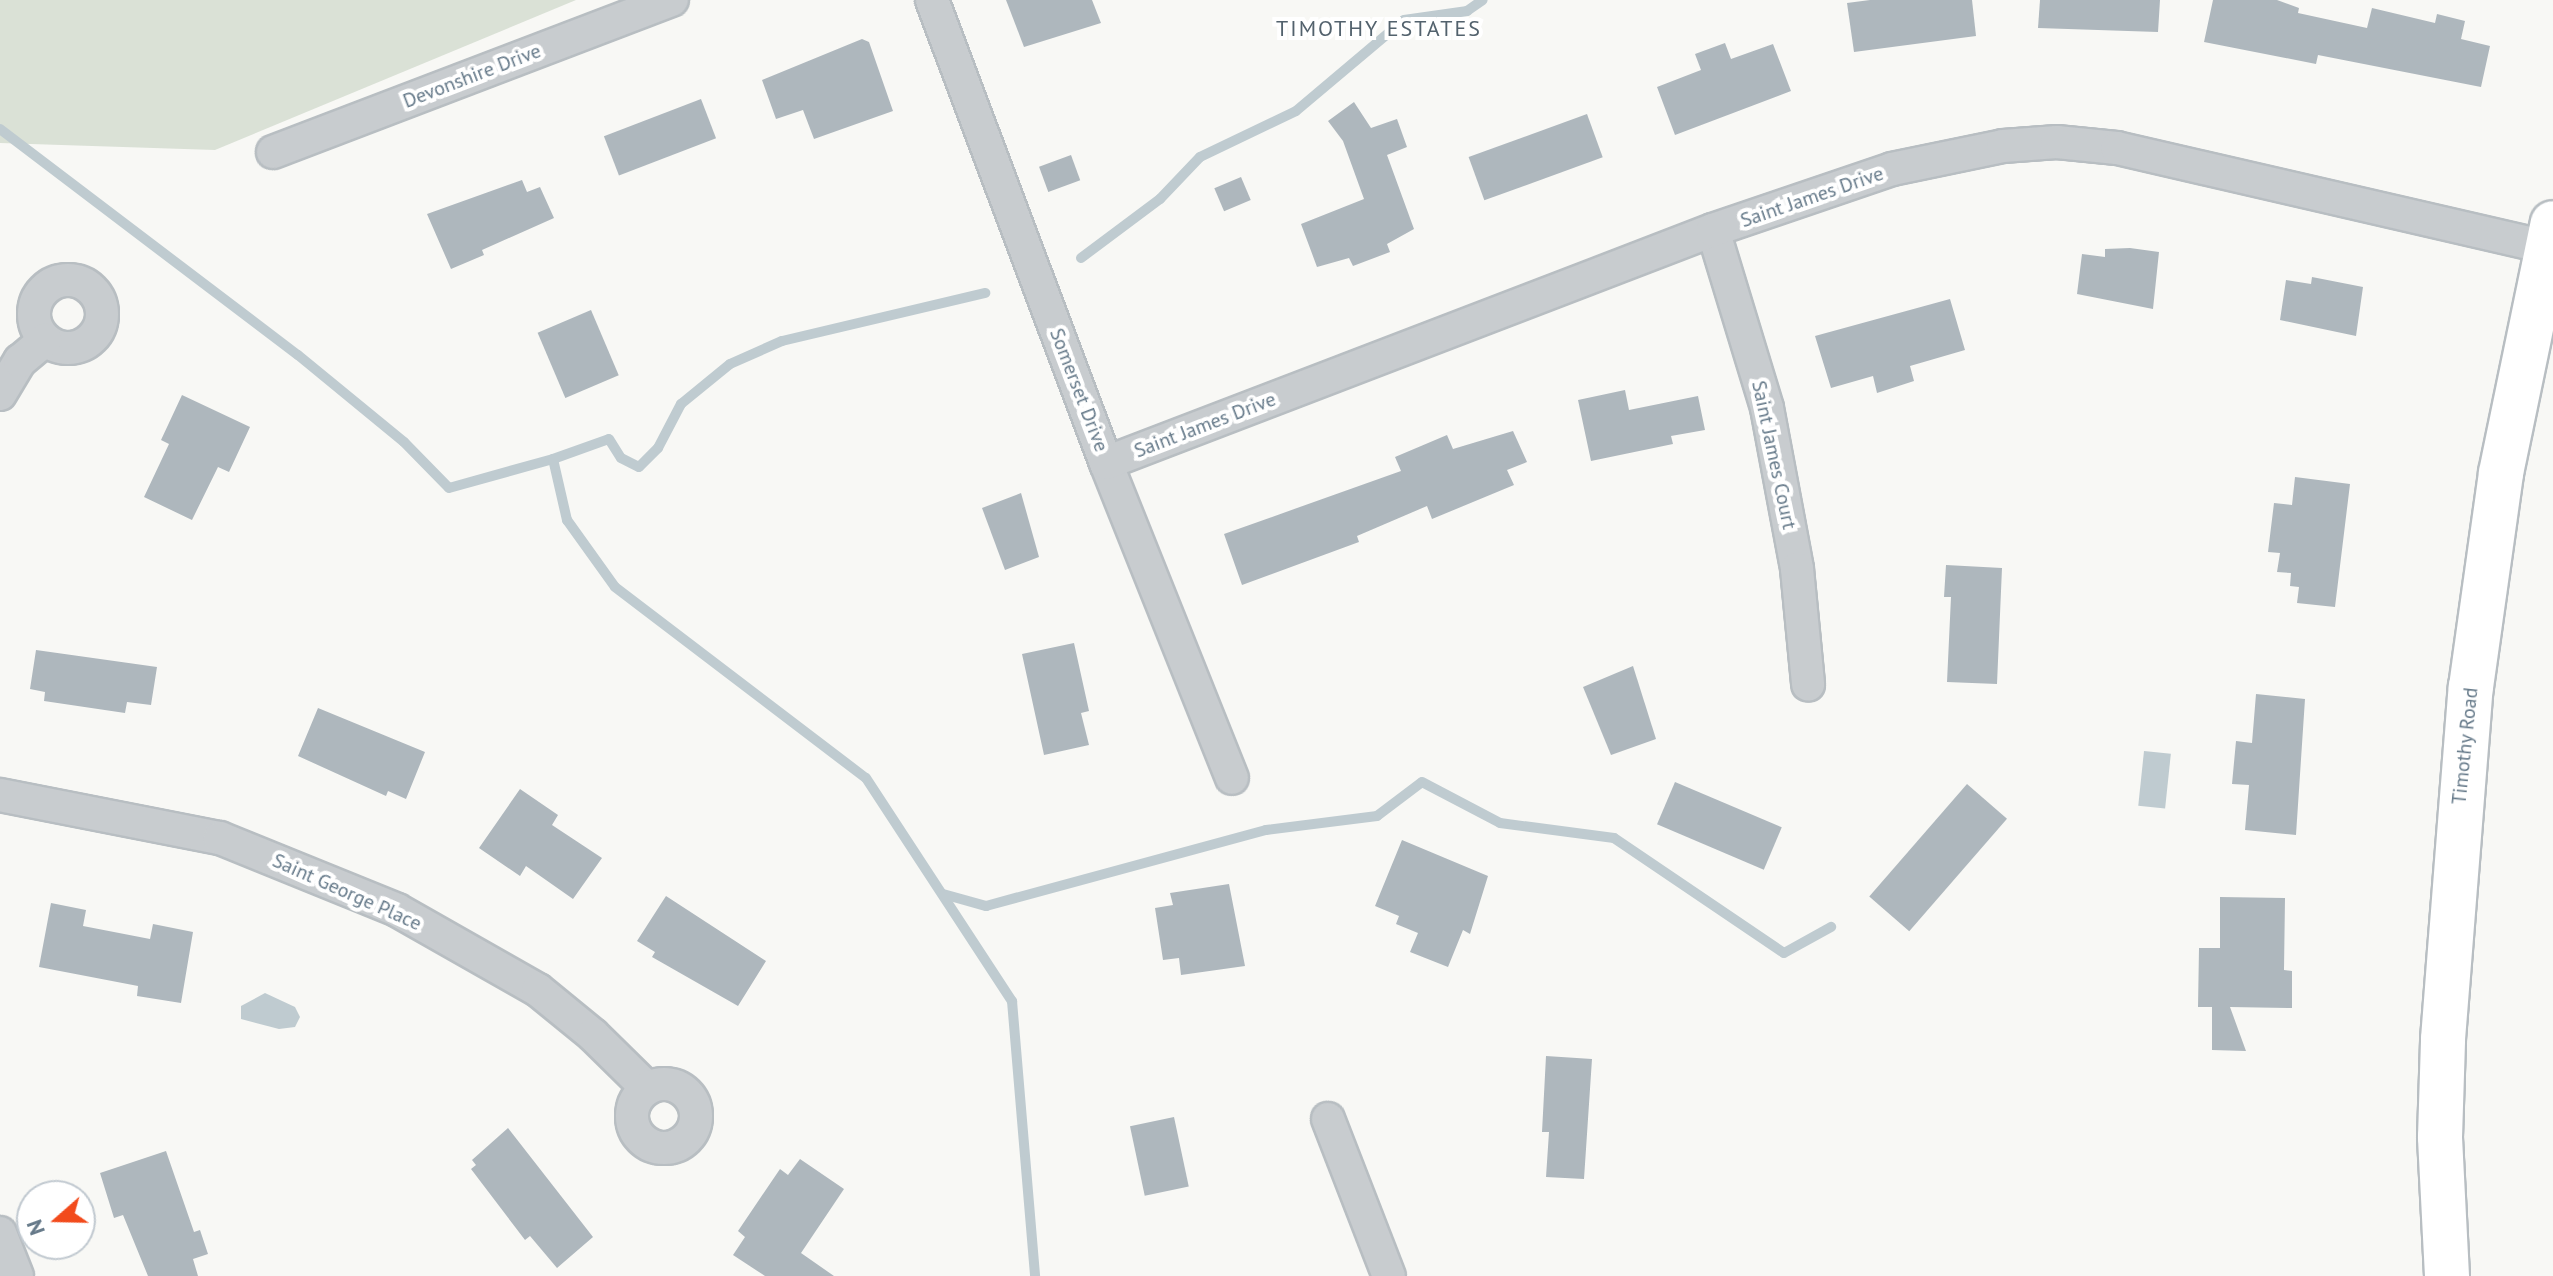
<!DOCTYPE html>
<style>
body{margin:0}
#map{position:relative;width:2553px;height:1276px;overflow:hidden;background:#f8f8f5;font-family:"PT Sans",sans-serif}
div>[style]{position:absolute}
.green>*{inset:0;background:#dae1d6}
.water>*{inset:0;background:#bfcbd0;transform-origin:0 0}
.stream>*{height:10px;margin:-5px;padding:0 5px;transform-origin:5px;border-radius:5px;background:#bfcbd0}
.building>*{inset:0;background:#aeb7bd;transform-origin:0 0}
.roads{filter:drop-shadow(2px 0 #b8bec2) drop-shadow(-2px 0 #b8bec2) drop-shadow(0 2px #b8bec2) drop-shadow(0 -2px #b8bec2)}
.street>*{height:32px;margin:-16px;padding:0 16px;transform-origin:16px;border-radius:16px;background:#c8cccf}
.street>.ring{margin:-16px;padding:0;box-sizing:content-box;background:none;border:32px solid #c8cccf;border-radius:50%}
.secondary>*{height:44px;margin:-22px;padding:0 22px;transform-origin:22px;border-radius:22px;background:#fff}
span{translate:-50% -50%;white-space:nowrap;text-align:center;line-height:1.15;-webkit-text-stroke:8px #fff;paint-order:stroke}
.street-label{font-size:20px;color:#657989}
.neighbourhood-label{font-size:22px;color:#53626d;letter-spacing:2px}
.north{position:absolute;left:16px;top:1180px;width:80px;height:80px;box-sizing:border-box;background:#fff;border:2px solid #c1c9d0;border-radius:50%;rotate:250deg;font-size:22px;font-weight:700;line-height:32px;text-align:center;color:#657989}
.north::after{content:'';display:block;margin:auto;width:28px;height:36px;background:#f24b1c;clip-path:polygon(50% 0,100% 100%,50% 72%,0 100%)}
</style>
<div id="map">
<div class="green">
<i style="clip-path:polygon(0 0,576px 0,215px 150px,0 143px)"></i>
</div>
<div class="water">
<i style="left:2144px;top:751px;width:27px;height:55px;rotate:6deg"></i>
<i style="clip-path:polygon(265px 993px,295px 1007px,300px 1017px,295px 1027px,279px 1029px,241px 1019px,241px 1006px)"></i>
</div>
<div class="stream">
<i style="left:0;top:129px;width:374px;rotate:37.2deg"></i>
<i style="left:298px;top:355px;width:137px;rotate:39.4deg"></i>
<i style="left:404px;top:442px;width:64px;rotate:45.6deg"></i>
<i style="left:449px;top:488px;width:108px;rotate:-15.6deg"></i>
<i style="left:553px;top:459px;width:63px;rotate:77.1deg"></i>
<i style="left:567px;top:520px;width:82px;rotate:54.4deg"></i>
<i style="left:615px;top:587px;width:315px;rotate:37.3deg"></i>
<i style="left:866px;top:778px;width:267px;rotate:56.8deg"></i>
<i style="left:1012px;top:1001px;width:276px;rotate:85.2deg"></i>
<i style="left:1081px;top:258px;width:99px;rotate:-36.8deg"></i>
<i style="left:1160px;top:199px;width:58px;rotate:-46.4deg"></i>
<i style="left:1200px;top:157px;width:106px;rotate:-25.6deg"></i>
<i style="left:1296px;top:111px;width:141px;rotate:-40.1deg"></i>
<i style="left:1404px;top:20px;width:64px;rotate:-8.1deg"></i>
<i style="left:1467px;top:11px;width:19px;rotate:-35deg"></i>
<i style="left:553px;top:459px;width:59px;rotate:-19.7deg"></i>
<i style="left:609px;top:439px;width:22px;rotate:58deg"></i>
<i style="left:621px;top:458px;width:20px;rotate:27deg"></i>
<i style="left:639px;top:467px;width:27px;rotate:-45deg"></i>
<i style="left:658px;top:448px;width:50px;rotate:-62.4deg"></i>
<i style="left:681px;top:404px;width:63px;rotate:-39.2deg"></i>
<i style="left:730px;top:364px;width:57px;rotate:-23.9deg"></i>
<i style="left:782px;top:341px;width:209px;rotate:-13.3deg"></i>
<i style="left:943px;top:894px;width:45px;rotate:15.6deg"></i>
<i style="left:986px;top:906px;width:290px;rotate:-15.2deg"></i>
<i style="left:1266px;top:830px;width:112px;rotate:-7.2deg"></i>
<i style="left:1377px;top:816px;width:56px;rotate:-37.1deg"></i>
<i style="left:1422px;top:782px;width:88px;rotate:27.7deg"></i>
<i style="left:1500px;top:823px;width:115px;rotate:7.5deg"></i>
<i style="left:1614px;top:838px;width:205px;rotate:34.1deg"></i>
<i style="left:1784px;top:953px;width:54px;rotate:-29deg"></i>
</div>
<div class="building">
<i style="clip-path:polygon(1006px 0,1092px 0,1101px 23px,1024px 47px)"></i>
<i style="clip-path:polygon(1870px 0,1972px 0,1976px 36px,1854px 52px,1847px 3px)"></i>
<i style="clip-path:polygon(2040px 0,2160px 0,2158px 32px,2038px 28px)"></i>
<i style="clip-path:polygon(2213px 0,2277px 0,2299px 8px,2298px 13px,2367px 28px,2372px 8px,2435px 23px,2437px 14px,2465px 21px,2461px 39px,2490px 46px,2481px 87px,2318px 55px,2316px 64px,2204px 42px)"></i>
<i style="clip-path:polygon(862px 39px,869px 42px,893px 111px,814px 139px,803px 110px,776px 119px,762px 80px)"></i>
<i style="clip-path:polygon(1725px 43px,1731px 59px,1773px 44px,1791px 91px,1675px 135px,1657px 87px,1701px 70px,1695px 54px)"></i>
<i style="left:701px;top:99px;width:42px;height:104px;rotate:69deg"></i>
<i style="clip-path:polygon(1354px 102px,1371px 128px,1397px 119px,1407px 147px,1387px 155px,1414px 229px,1387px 244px,1390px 252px,1353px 266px,1349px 258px,1317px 267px,1301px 224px,1364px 199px,1343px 141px,1328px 121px)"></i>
<i style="left:1587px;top:114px;width:46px;height:126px;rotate:70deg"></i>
<i style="left:1071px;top:155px;width:27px;height:34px;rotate:70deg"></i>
<i style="left:1241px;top:177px;width:25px;height:29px;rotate:67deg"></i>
<i style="clip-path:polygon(522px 180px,527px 192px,540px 187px,554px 218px,482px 250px,484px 255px,451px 269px,427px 214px)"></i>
<i style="clip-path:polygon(2130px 248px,2159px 252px,2153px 309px,2077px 294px,2082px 254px,2105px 257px,2105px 249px)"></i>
<i style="clip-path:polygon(2312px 277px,2363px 287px,2356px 336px,2280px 320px,2286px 280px,2311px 284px)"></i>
<i style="clip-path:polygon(1950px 299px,1965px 350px,1910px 366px,1914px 381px,1877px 393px,1873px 376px,1831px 388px,1815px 336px)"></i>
<i style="left:591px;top:310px;width:71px;height:58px;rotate:67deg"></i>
<i style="clip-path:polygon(1625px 390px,1629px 410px,1698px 396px,1705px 430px,1671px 436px,1673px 444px,1591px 461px,1578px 400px)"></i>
<i style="clip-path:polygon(182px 395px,250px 427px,229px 472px,218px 467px,192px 520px,144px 497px,169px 444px,161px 440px)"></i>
<i style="clip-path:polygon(1513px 431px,1527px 462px,1507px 470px,1514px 485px,1432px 519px,1427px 506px,1357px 536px,1359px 542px,1242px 585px,1224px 534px,1401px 471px,1395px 457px,1447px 435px,1453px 449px)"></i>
<i style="clip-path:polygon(2295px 477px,2350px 484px,2335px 607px,2297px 603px,2299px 587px,2290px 586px,2291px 573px,2277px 572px,2280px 553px,2268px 552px,2274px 503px,2292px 505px)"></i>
<i style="clip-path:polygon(1021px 493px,1039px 557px,1005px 570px,982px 508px)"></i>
<i style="clip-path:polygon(1946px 565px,2002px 568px,1997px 684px,1947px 682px,1951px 597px,1944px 597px)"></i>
<i style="clip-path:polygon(1074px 643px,1089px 711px,1081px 713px,1089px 745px,1044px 755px,1022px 654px)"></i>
<i style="clip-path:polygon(36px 650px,157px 667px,151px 705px,127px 702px,125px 713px,44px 701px,45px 692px,30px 689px)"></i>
<i style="clip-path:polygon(1633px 666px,1656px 739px,1611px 755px,1583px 687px)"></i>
<i style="clip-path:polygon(2256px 694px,2305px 699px,2296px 835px,2245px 830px,2249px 785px,2232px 784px,2236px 741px,2252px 743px)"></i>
<i style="clip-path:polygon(318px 708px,425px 752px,406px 799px,388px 791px,386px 796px,298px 756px)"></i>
<i style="left:1675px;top:782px;width:116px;height:46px;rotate:23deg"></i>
<i style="left:1967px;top:784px;width:53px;height:149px;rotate:41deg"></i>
<i style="clip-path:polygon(520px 789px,558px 815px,552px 825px,602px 858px,573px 899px,526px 866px,520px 876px,479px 848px)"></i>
<i style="clip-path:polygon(1402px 840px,1488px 876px,1470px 934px,1463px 930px,1448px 967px,1410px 952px,1418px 933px,1396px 924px,1399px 916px,1375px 906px)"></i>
<i style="clip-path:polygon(1229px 884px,1245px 966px,1181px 975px,1179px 958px,1163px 960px,1155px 908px,1173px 905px,1170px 893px)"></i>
<i style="clip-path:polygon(666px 896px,766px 961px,738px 1006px,652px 957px,655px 952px,637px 941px)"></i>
<i style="clip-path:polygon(2220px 897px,2285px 898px,2284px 970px,2292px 971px,2292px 1008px,2230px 1007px,2246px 1051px,2212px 1050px,2212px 1007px,2198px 1007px,2199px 948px,2220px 948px)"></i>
<i style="clip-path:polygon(51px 903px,86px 910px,83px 926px,150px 939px,153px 924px,193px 932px,181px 1003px,137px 996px,138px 986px,39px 967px)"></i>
<i style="clip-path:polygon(1546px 1056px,1592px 1059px,1584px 1179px,1546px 1177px,1549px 1132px,1542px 1132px)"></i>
<i style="left:1174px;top:1117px;width:71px;height:45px;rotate:78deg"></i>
<i style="clip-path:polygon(508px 1128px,593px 1237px,557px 1268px,530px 1236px,525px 1240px,471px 1169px,476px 1165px,472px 1160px)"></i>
<i style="clip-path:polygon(166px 1151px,194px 1232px,200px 1230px,208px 1254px,193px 1259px,198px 1276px,148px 1276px,123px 1215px,114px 1218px,100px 1173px)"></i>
<i style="clip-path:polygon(800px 1159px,844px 1189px,801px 1253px,834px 1276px,765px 1276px,733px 1255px,745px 1237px,738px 1231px,780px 1169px,788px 1175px)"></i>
</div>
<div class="roads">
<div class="street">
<i style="left:932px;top:0;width:495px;rotate:69.4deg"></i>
<i style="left:1106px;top:463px;width:339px;rotate:68.2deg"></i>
<i style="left:273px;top:152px;width:427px;rotate:-20.9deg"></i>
<i style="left:1713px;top:230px;width:186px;rotate:73.1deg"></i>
<i style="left:1767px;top:408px;width:164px;rotate:79.4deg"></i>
<i style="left:1797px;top:569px;width:116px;rotate:84.5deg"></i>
<i class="ring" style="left:34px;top:280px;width:36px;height:36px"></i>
<i style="left:0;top:394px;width:39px;rotate:-59deg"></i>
<i style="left:20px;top:361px;width:33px;rotate:-40deg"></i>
<i style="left:1106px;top:463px;width:650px;rotate:-21deg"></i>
<i style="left:1713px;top:230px;width:189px;rotate:-18.8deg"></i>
<i style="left:1892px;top:169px;width:113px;rotate:-11.7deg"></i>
<i style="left:2003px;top:146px;width:54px;rotate:-4.2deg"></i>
<i style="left:2057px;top:142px;width:60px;rotate:5.7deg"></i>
<i style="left:2117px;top:148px;width:441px;rotate:13deg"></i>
<i style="left:0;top:795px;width:224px;rotate:11.1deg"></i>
<i style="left:220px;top:838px;width:191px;rotate:22.1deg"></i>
<i style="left:397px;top:910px;width:162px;rotate:29.6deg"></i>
<i style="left:538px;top:990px;width:71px;rotate:39.3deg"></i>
<i style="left:593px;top:1035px;width:76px;rotate:44.5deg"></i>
<i class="ring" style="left:632px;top:1084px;width:32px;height:32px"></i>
<i style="left:1328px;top:1119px;width:168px;rotate:68.8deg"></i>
<i style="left:0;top:1233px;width:46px;rotate:68.4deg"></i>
</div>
<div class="secondary">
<i style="left:2447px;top:1276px;width:139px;rotate:-92.9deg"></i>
<i style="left:2440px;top:1137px;width:98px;rotate:-88.2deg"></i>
<i style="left:2443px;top:1039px;width:353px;rotate:-85.5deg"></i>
<i style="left:2471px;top:687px;width:216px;rotate:-82deg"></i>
<i style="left:2501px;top:473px;width:255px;rotate:-78.3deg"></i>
</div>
</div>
<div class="street-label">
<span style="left:472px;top:76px;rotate:-21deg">Devonshire Drive</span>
<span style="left:1812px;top:197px;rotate:-19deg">Saint James Drive</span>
<span style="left:1079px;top:390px;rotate:69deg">Somerset Drive</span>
<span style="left:1205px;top:425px;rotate:-21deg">Saint James Drive</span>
<span style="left:1774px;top:455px;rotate:78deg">Saint James Court</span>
<span style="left:2465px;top:746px;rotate:-84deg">Timothy Road</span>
<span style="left:347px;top:892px;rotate:24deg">Saint George Place</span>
</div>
<div class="neighbourhood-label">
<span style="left:1379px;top:29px">TIMOTHY ESTATES</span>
</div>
<div class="north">N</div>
</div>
